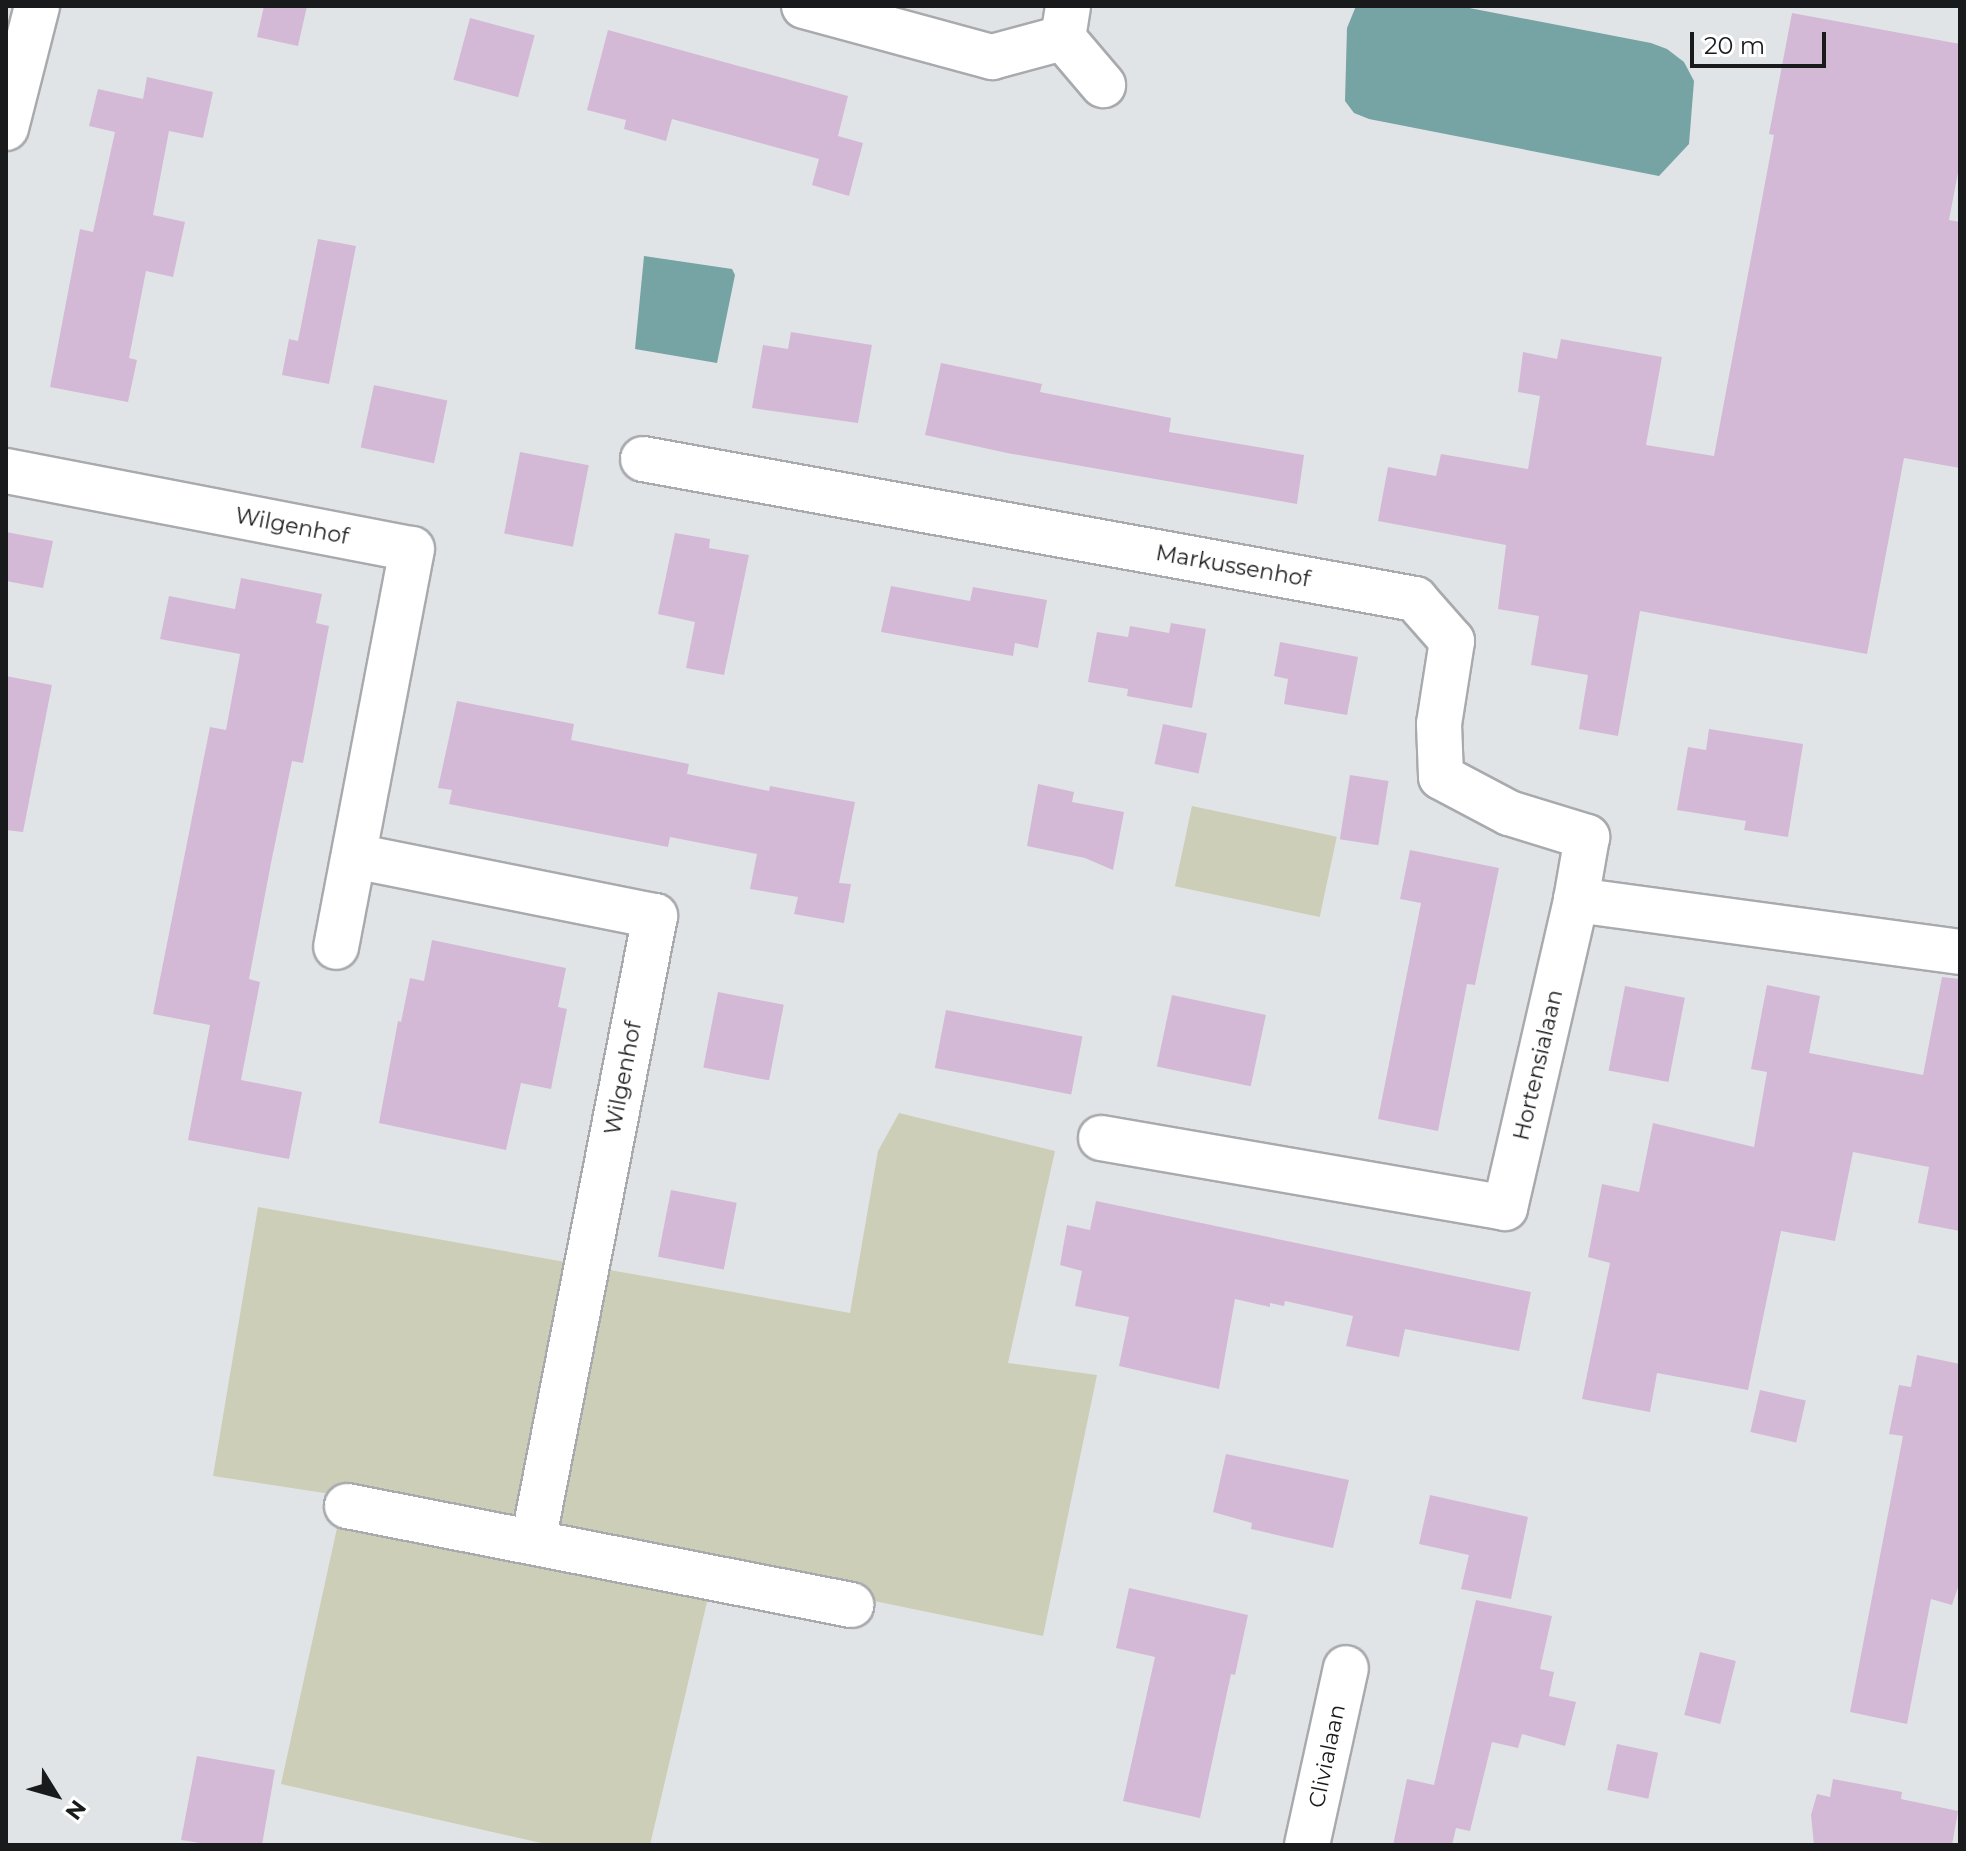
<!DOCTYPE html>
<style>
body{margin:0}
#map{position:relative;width:1966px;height:1851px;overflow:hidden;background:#e1e4e7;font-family:Montserrat,sans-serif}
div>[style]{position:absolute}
.green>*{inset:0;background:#cdceb7;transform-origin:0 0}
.water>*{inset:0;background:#76a3a3}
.building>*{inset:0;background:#d3b9d6;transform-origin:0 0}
.roads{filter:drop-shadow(2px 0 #a8aaae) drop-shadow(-2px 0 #a8aaae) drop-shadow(0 2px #a8aaae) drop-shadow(0 -2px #a8aaae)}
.street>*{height:44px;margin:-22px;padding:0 22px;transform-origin:22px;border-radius:22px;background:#fff}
span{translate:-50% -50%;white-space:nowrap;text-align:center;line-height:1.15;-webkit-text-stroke:7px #fff;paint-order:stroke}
.street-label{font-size:22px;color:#191a1b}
.frame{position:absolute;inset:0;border:8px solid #191a1b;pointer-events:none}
.north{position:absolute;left:16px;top:1755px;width:80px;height:80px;-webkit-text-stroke:6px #fff;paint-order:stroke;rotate:127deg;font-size:22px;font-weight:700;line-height:32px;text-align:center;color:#191a1b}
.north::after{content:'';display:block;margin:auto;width:28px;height:36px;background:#191a1b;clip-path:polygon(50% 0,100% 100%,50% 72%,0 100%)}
.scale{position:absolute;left:1690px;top:32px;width:136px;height:36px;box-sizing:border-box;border:4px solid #191a1b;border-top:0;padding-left:10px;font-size:24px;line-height:28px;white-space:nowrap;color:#191a1b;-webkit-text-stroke:6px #fff;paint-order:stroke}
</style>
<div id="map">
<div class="green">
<i style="left:1192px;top:806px;width:148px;height:82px;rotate:12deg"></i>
<i style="clip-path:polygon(899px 1113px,1055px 1151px,1008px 1363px,1097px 1375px,1043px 1636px,715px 1568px,650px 1845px,550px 1845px,281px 1784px,344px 1496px,213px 1476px,258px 1207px,850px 1313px,878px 1151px)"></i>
</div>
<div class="water">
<i style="clip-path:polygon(1356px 6px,1459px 6px,1651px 43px,1667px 49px,1684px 62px,1694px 81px,1689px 144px,1659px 176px,1369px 119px,1354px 113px,1345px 101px,1347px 28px)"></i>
<i style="clip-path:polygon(644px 256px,732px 269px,735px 275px,717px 363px,635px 349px)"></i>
</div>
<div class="building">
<i style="clip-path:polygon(264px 6px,307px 6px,298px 46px,257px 37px)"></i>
<i style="clip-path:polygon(1792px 13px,1960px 44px,1960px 162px,1949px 220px,1960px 222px,1960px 468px,1904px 458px,1867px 654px,1640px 611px,1618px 736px,1579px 729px,1588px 675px,1531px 665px,1539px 616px,1498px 609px,1506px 545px,1378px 521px,1388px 467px,1436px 476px,1441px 454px,1528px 469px,1540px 396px,1518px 392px,1523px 352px,1557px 359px,1561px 339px,1662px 357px,1646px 445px,1714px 456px,1774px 135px,1769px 134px)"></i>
<i style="left:470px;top:18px;width:67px;height:64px;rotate:15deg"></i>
<i style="clip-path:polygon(608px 30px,848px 96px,838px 136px,863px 143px,849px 196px,812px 185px,819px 159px,672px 119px,666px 141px,624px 129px,626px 120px,587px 110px)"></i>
<i style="clip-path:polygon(147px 77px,213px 92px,203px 138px,169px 131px,153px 215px,185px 222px,173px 277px,146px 271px,129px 358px,137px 360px,128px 402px,50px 387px,80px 229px,93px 232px,115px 132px,89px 126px,98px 89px,143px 99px)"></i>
<i style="clip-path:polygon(318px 239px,356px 246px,329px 384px,282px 375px,289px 339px,298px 341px)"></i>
<i style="clip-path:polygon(791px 332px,872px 345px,858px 423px,752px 408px,763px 345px,788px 349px)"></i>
<i style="clip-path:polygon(941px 363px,1042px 384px,1040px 392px,1171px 418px,1169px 432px,1304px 455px,1297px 504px,1007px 453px,925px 435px)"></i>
<i style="left:374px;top:385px;width:75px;height:64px;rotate:12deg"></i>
<i style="left:520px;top:452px;width:70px;height:83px;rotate:11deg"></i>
<i style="clip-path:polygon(6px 532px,53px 541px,43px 588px,6px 581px)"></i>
<i style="clip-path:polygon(675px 533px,710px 539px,709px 548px,749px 555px,724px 675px,686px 668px,695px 622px,658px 614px)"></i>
<i style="clip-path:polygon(241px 578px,322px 594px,316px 623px,329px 626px,303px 763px,292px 761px,271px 863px,249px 979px,260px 982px,241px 1080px,302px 1092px,289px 1159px,188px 1140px,210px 1025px,153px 1014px,210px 727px,226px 730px,240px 654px,160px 639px,169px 596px,235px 609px)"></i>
<i style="clip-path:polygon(891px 586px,970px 601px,973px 587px,1047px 600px,1038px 648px,1015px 643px,1013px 656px,881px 632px)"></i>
<i style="clip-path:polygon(1171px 623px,1206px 629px,1192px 708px,1127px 696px,1128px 689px,1088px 682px,1097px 632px,1128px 637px,1130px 626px,1169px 633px)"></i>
<i style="clip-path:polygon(1280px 642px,1358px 657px,1347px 715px,1284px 704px,1288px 679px,1274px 676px)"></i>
<i style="clip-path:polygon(6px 676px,52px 685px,23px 832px,6px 830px)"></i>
<i style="clip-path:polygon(457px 701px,574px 724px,571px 740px,689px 764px,687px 774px,769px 791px,770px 786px,855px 802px,839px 883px,851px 884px,844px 923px,794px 914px,798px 897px,750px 889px,757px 854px,670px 837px,668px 847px,449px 804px,452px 790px,438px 788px)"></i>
<i style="left:1163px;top:724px;width:45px;height:41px;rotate:12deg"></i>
<i style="clip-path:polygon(1709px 729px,1803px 744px,1788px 837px,1744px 830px,1746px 821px,1677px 810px,1688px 747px,1706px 750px)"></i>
<i style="left:1350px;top:775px;width:39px;height:65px;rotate:9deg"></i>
<i style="clip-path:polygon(1038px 784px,1074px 792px,1072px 802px,1124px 812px,1113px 870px,1085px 858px,1027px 846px)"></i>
<i style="clip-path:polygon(1410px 850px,1499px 868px,1475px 985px,1467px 984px,1438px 1131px,1378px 1119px,1421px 903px,1400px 899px)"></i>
<i style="clip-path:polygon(432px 940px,566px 968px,558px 1007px,567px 1009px,551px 1089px,521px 1083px,506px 1150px,379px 1123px,398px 1021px,401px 1022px,410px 978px,424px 981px)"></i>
<i style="clip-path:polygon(1942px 977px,1960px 979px,1960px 1231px,1918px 1223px,1929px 1167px,1853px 1152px,1835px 1241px,1781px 1231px,1748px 1390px,1657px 1373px,1650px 1412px,1582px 1399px,1610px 1263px,1588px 1257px,1602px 1184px,1639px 1192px,1653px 1123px,1754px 1147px,1767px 1072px,1751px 1069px,1767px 985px,1820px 996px,1809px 1053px,1923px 1075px)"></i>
<i style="left:1625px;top:986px;width:61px;height:86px;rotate:11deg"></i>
<i style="left:718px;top:992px;width:67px;height:77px;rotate:11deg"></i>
<i style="left:1172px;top:995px;width:96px;height:73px;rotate:12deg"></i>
<i style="left:946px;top:1010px;width:139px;height:59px;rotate:11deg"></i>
<i style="left:671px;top:1190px;width:67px;height:68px;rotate:11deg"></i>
<i style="clip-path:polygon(1096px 1201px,1531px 1292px,1519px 1351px,1405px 1329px,1399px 1357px,1346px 1346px,1353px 1316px,1285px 1301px,1284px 1306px,1270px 1303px,1270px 1307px,1235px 1299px,1219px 1389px,1119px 1366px,1129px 1317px,1075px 1306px,1082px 1271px,1060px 1265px,1067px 1225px,1090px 1230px)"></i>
<i style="clip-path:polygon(1917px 1355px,1960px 1364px,1960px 1581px,1952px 1605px,1931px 1599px,1907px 1724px,1850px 1712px,1903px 1436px,1889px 1434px,1899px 1385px,1911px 1387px)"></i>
<i style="left:1760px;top:1390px;width:47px;height:43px;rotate:13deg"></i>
<i style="clip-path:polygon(1226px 1454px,1349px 1480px,1333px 1548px,1251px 1529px,1252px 1523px,1213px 1512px)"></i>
<i style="clip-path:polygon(1430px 1495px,1528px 1517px,1511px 1599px,1461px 1589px,1469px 1555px,1419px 1544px)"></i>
<i style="clip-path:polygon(1129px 1588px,1248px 1615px,1235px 1675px,1231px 1674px,1200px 1818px,1123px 1801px,1155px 1657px,1116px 1648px)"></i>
<i style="clip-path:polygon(1476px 1600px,1552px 1616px,1540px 1669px,1554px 1672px,1549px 1696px,1576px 1702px,1565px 1746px,1522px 1734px,1518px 1748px,1492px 1742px,1470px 1831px,1456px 1828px,1452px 1845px,1393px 1845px,1407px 1779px,1434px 1785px)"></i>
<i style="left:1700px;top:1652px;width:37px;height:65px;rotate:14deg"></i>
<i style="left:1617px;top:1744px;width:42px;height:47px;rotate:12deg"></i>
<i style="clip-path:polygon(197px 1756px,275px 1770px,262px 1845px,213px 1845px,181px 1840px)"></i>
<i style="clip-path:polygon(1833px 1779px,1902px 1792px,1901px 1799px,1958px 1811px,1952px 1845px,1814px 1845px,1811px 1815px,1817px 1794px,1830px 1797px)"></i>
</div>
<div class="roads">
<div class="street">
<i style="left:804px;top:6px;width:195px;rotate:15.2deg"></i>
<i style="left:992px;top:57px;width:73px;rotate:-15deg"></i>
<i style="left:1063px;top:38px;width:32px;rotate:-81deg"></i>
<i style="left:1063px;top:38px;width:62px;rotate:49.6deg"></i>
<i style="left:6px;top:128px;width:126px;rotate:-75.7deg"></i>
<i style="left:643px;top:459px;width:785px;rotate:10.28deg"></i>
<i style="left:1415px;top:599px;width:56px;rotate:48.6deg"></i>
<i style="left:1452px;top:641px;width:84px;rotate:98.9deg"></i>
<i style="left:1439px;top:724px;width:53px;rotate:87.8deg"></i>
<i style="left:1441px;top:777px;width:77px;rotate:27.9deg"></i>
<i style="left:1509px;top:813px;width:82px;rotate:17.1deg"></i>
<i style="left:1587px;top:837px;width:64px;rotate:99.9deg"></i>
<i style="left:6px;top:471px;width:413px;rotate:10.9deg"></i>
<i style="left:412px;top:549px;width:405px;rotate:100.8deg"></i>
<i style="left:354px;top:856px;width:307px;rotate:11.3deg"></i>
<i style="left:655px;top:916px;width:638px;rotate:101.03deg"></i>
<i style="left:1101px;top:1138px;width:410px;rotate:9.8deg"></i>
<i style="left:1505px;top:1208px;width:316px;rotate:-77deg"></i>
<i style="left:1576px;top:900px;width:388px;rotate:7.7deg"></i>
<i style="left:347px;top:1506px;width:514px;rotate:11.11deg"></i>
<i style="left:1307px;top:1845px;width:181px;rotate:-77.6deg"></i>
</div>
</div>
<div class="street-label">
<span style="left:292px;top:526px;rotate:11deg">Wilgenhof</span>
<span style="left:1233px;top:566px;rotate:10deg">Markussenhof</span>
<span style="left:1538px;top:1065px;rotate:-77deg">Hortensialaan</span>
<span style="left:623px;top:1078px;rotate:-79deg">Wilgenhof</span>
<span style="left:1327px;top:1756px;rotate:-78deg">Clivialaan</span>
</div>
<div class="frame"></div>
<div class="north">N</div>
<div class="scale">20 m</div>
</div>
